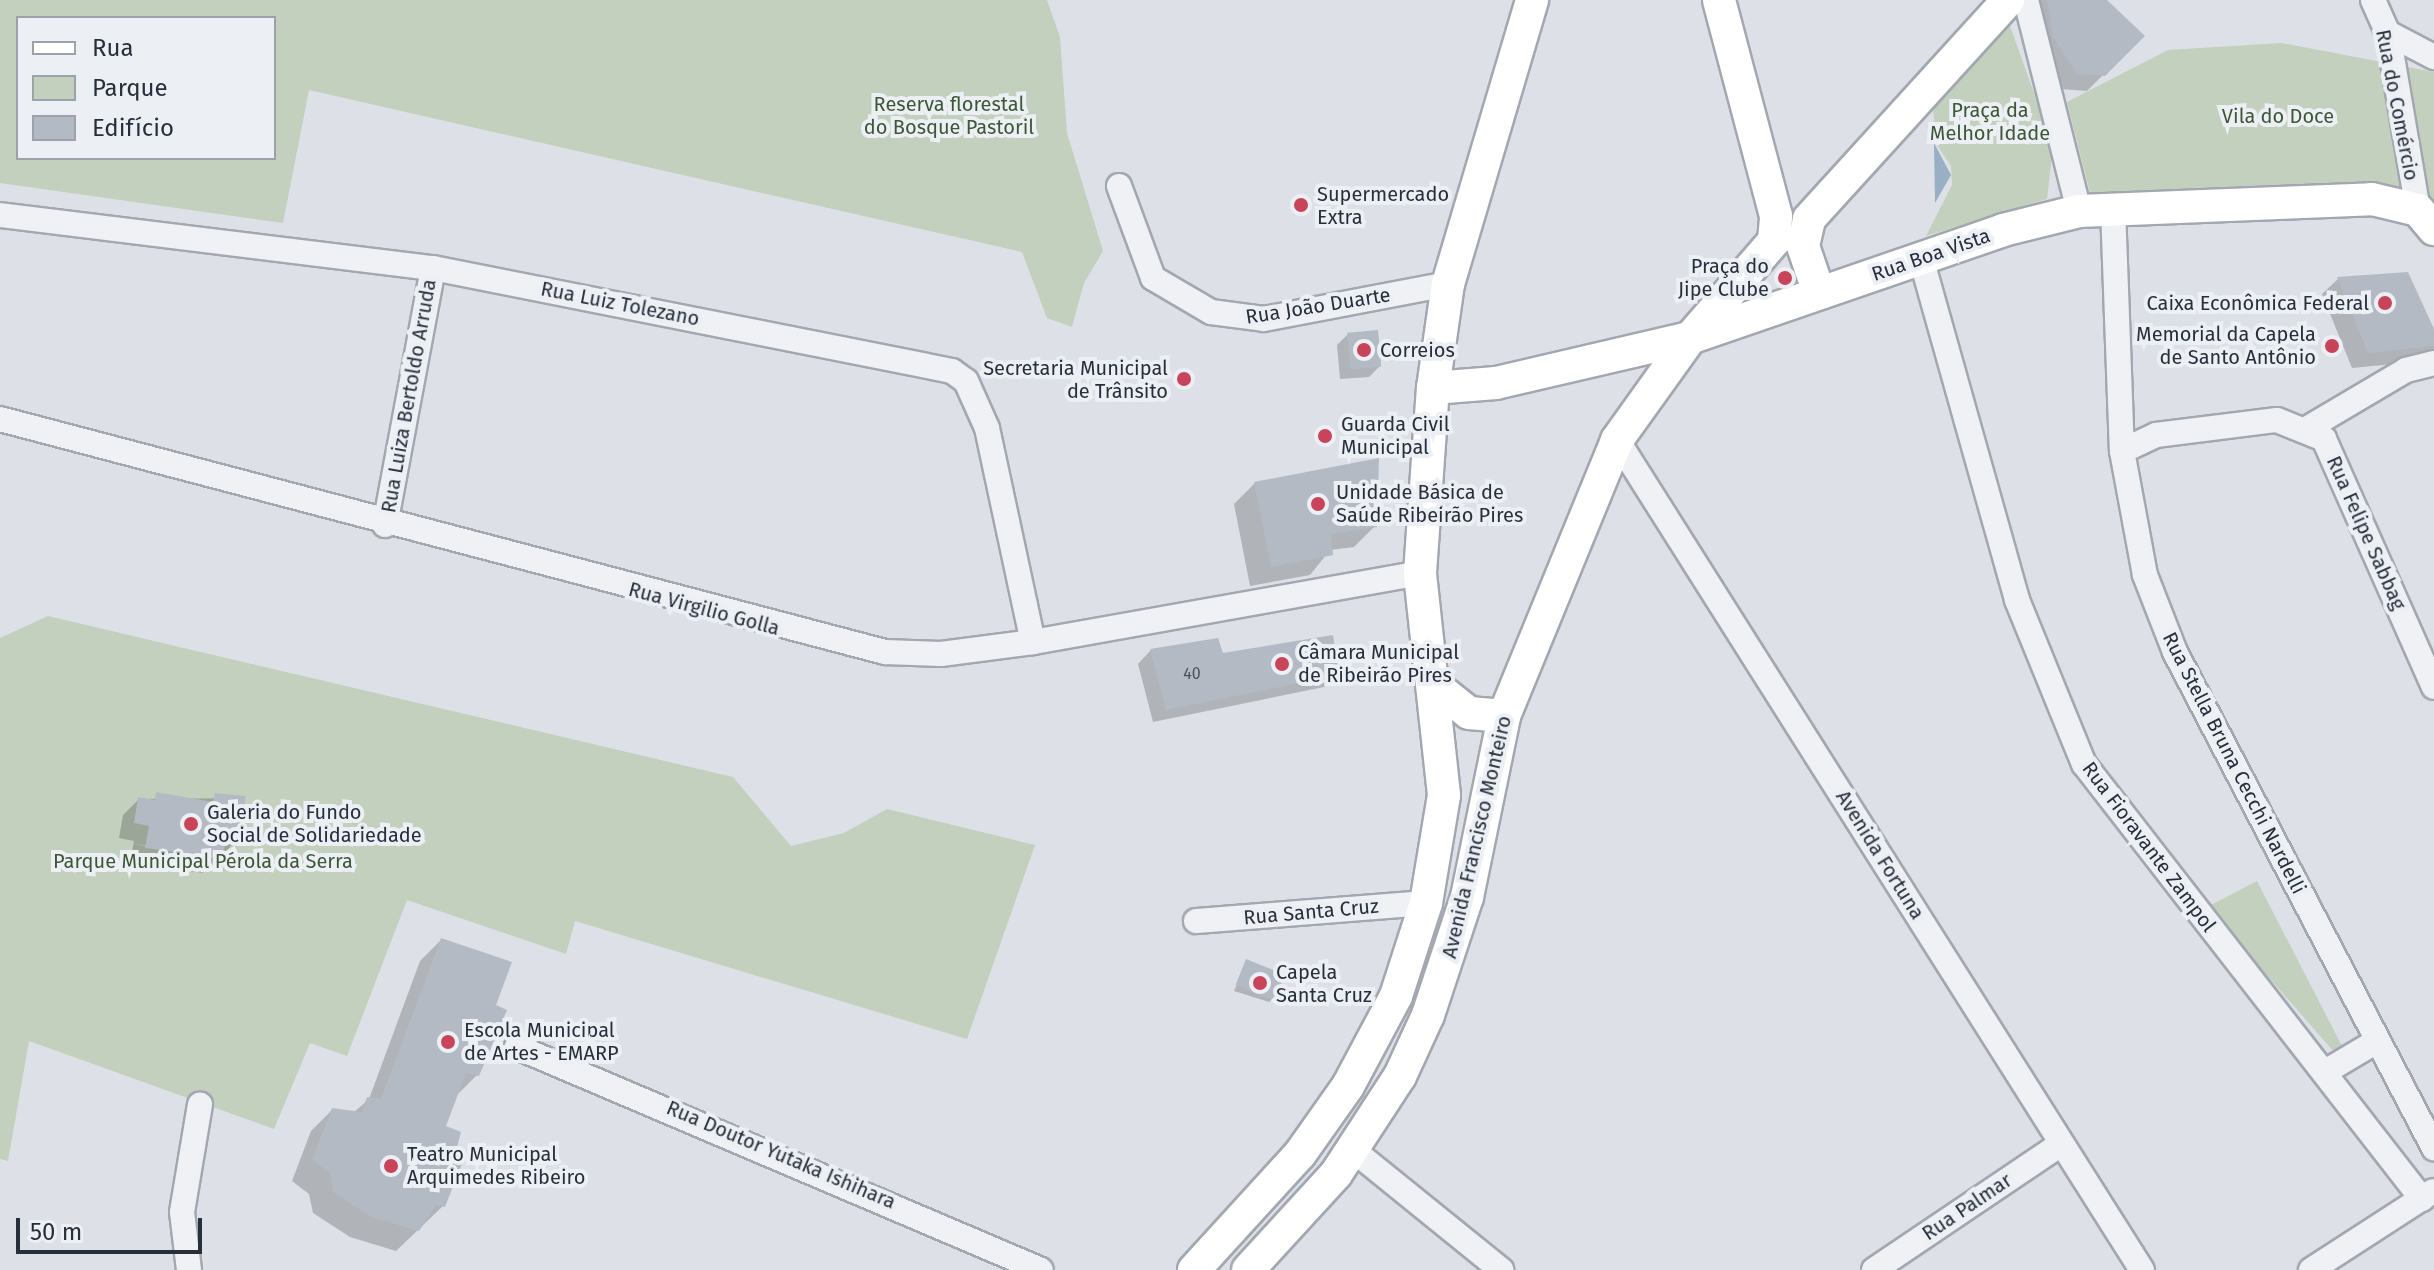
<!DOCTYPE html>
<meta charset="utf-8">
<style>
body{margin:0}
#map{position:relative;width:2434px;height:1270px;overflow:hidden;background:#dde0e6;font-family:"Fira Sans",sans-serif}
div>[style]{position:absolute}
.green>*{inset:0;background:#c3d0be}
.water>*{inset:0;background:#98afc5}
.shadow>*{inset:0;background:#0003}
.building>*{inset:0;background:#b4bac3;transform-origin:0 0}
.roads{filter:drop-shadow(2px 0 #a3a7b0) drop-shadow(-2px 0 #a3a7b0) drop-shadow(0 2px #a3a7b0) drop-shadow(0 -2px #a3a7b0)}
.street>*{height:24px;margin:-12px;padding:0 12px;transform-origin:12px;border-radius:12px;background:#eff1f5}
.secondary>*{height:32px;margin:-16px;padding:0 16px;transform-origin:16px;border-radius:16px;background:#fff}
.dots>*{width:22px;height:22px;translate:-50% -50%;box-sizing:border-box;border:4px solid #eceff4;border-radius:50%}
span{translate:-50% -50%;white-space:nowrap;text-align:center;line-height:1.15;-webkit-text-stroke:8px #eceff4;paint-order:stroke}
.number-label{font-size:16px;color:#4a525e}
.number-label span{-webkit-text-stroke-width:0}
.park-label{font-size:20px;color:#3c5735}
.street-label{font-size:20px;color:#272f3c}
.poi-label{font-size:20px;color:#272f3c}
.left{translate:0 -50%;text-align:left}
.right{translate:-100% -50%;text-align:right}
.legend{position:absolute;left:16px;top:16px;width:260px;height:144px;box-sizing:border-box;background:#eceff4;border:2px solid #9da2aa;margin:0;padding:10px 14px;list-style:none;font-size:24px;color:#272f3c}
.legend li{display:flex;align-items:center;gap:16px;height:40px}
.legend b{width:40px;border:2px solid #9da2aa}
.scale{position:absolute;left:16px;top:1218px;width:186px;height:36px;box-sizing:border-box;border:4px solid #272f3c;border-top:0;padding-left:10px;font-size:24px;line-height:28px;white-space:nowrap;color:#272f3c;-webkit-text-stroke:6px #eceff4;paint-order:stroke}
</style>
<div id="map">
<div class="green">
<i style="clip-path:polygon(evenodd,0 0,1047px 0,1060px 37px,1067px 133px,1103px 251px,1084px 283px,1072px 327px,1047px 318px,1022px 252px,309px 90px,283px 223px,0 183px,0 0,18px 18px,274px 18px,274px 158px,18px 158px,18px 18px)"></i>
<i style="clip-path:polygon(2009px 23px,2053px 146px,2047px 199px,1926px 236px,1952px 185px,1951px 166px,1935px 142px,1933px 101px)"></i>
<i style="clip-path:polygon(2282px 43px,2434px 72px,2434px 204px,2388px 184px,2091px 197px,2067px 102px,2168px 50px)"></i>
<i style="clip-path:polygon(48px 616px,733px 777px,791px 846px,844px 833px,887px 809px,1035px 845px,967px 1039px,575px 921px,566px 954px,407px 900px,347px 1056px,310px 1043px,274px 1129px,29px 1041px,8px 1161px,0 1159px,0 638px)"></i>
<i style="clip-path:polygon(2257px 881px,2343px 1048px,2335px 1053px,2207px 907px)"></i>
</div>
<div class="water">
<i style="clip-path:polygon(1934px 143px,1951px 175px,1935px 203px)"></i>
</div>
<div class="shadow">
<i style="clip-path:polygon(2036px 0,2104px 0,2142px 36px,2087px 91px,2061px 89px,2038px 53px)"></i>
<i style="clip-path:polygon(2338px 279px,2434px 333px,2434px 351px,2424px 361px,2352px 368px,2322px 294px)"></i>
<i style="clip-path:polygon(1347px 335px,1379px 367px,1369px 377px,1340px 379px,1337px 345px)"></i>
<i style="clip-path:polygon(1255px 483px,1375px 526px,1354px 547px,1330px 550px,1310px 575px,1250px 586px,1234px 504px)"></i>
<i style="clip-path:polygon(1216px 640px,1222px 656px,1337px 674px,1324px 687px,1153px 722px,1138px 664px,1150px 651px)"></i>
<i style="clip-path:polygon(evenodd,243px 798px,236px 841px,204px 873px,130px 863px,134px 841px,119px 838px,123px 815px,139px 799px,243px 798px,135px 844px,214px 855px,210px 859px,135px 844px)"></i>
<i style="clip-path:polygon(441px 940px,493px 1006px,477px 1075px,456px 1096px,443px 1127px,443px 1206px,396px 1251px,350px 1237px,313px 1213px,309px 1194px,292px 1181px,311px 1131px,332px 1110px,353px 1113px,369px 1099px,420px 961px)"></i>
<i style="clip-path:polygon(1247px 961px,1274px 998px,1269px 1002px,1234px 991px)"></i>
</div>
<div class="building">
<i style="clip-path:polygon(2047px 0,2107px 0,2145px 36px,2105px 76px,2077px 74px,2053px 37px)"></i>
<i style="clip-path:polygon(2408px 272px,2434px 329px,2434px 346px,2368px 353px,2337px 277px)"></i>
<i style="left:1378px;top:330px;width:37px;height:31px;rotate:85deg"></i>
<i style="clip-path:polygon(1379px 458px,1377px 527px,1331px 534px,1333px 555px,1271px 567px,1254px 482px)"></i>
<i style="clip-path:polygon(1333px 635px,1339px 675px,1166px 710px,1150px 649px,1218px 638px,1223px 653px)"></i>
<i style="clip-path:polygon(156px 792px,213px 802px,215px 793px,246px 796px,237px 842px,226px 840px,222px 858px,145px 848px,149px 826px,134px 823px,138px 797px,155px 800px)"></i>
<i style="clip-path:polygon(441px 938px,512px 962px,496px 1005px,507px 1010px,479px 1076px,466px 1073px,446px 1126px,461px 1132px,455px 1155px,465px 1156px,445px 1207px,436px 1205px,419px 1231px,371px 1217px,333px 1192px,330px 1173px,312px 1160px,332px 1108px,362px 1112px,367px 1097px,381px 1099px)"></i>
<i style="left:1246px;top:959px;width:42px;height:28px;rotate:22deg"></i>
</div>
<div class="roads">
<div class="street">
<i style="left:2026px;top:0;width:218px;rotate:75.9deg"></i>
<i style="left:2373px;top:0;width:36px;rotate:66deg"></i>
<i style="left:2388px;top:33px;width:180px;rotate:80.4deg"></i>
<i style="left:2388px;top:33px;width:52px;rotate:27.6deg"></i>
<i style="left:1119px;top:186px;width:98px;rotate:69.7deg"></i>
<i style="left:1153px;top:278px;width:67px;rotate:30.4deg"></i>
<i style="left:1211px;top:312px;width:53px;rotate:7.5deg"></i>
<i style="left:1264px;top:319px;width:187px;rotate:-10.8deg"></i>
<i style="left:2113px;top:208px;width:243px;rotate:87.9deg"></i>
<i style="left:2122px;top:451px;width:126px;rotate:79.5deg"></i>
<i style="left:2145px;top:575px;width:83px;rotate:68.7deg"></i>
<i style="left:2175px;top:652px;width:560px;rotate:62.43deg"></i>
<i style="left:0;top:215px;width:436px;rotate:7deg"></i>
<i style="left:433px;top:268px;width:529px;rotate:11.22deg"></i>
<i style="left:952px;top:371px;width:17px;rotate:36deg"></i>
<i style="left:966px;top:381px;width:51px;rotate:65.9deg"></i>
<i style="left:987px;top:428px;width:219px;rotate:77.9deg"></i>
<i style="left:1921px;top:258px;width:355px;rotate:74.3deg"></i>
<i style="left:2017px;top:600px;width:177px;rotate:67.8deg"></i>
<i style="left:2084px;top:764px;width:551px;rotate:52.15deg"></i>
<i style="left:0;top:419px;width:915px;rotate:14.75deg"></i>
<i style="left:885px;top:652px;width:56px;rotate:2deg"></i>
<i style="left:941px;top:654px;width:93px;rotate:-7.4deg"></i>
<i style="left:1033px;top:642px;width:393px;rotate:-10.1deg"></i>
<i style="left:2308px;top:428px;width:114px;rotate:-30.6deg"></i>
<i style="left:2406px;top:370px;width:29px;rotate:-14deg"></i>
<i style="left:1617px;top:440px;width:982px;rotate:57.69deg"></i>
<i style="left:2122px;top:451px;width:38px;rotate:-25deg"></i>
<i style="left:2156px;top:435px;width:122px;rotate:-7.1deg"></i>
<i style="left:2277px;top:420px;width:51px;rotate:22deg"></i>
<i style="left:2324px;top:439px;width:271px;rotate:66.1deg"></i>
<i style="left:385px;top:525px;width:261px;rotate:-79.4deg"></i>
<i style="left:1196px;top:921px;width:231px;rotate:-4.5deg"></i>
<i style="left:517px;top:1047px;width:569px;rotate:23.05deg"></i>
<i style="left:2325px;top:1072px;width:61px;rotate:-30.8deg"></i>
<i style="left:1353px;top:1150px;width:191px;rotate:39deg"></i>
<i style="left:189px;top:1270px;width:58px;rotate:-96.9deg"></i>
<i style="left:182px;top:1212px;width:109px;rotate:-80.5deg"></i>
<i style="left:1874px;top:1270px;width:225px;rotate:-34deg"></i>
<i style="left:2311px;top:1270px;width:145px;rotate:-32.9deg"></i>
</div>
<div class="secondary">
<i style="left:1819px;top:293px;width:50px;rotate:-108.8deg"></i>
<i style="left:1803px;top:246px;width:28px;rotate:-77deg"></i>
<i style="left:1809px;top:219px;width:296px;rotate:-47.7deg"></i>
<i style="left:1433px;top:388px;width:63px;rotate:-4.5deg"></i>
<i style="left:1496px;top:383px;width:199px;rotate:-13.1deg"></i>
<i style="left:1690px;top:338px;width:331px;rotate:-19deg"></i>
<i style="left:2003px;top:230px;width:78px;rotate:-14deg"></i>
<i style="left:2079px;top:211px;width:293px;rotate:-2.3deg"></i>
<i style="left:2372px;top:199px;width:47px;rotate:13.4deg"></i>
<i style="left:2418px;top:210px;width:25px;rotate:50deg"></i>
<i style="left:1435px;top:686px;width:43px;rotate:38.5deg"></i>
<i style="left:1469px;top:713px;width:35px;rotate:5deg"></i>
<i style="left:1194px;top:1270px;width:157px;rotate:-47.6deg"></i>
<i style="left:1300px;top:1154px;width:83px;rotate:-54.8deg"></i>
<i style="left:1348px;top:1086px;width:102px;rotate:-61.9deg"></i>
<i style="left:1396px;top:996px;width:98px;rotate:-72.1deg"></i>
<i style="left:1426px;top:903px;width:109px;rotate:-80.5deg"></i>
<i style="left:1444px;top:795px;width:223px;rotate:-96.2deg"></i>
<i style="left:1420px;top:573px;width:185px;rotate:-86deg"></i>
<i style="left:1433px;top:388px;width:105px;rotate:-81.8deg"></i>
<i style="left:1448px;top:284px;width:296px;rotate:-73.5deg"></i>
<i style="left:1248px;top:1270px;width:130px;rotate:-47.5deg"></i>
<i style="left:1336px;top:1174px;width:117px;rotate:-56.9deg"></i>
<i style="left:1400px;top:1076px;width:67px;rotate:-65.3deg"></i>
<i style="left:1428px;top:1015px;width:124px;rotate:-71.7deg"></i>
<i style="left:1467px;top:897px;width:185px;rotate:-78.4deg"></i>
<i style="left:1504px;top:716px;width:298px;rotate:-67.7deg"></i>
<i style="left:1617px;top:440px;width:125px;rotate:-54.4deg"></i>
<i style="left:1690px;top:338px;width:128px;rotate:-49.1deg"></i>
<i style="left:1774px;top:241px;width:25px;rotate:-85deg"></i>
<i style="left:1776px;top:216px;width:223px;rotate:-104.8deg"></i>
</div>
</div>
<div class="dots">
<i style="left:1301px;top:205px;background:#c8445a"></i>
<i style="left:1785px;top:278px;background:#c8445a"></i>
<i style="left:2385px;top:303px;background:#c8445a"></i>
<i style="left:2332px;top:346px;background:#c8445a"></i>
<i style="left:1364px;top:350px;background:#c8445a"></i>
<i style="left:1184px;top:379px;background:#c8445a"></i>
<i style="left:1325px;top:436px;background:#c8445a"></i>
<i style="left:1318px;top:504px;background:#c8445a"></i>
<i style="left:1282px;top:664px;background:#c8445a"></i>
<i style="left:191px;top:824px;background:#c8445a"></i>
<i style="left:1260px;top:983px;background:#c8445a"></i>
<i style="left:448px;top:1042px;background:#c8445a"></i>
<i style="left:391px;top:1166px;background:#c8445a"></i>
</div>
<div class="number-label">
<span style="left:1192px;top:674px">40</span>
</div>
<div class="park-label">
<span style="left:949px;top:116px">Reserva florestal<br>do Bosque Pastoril</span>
<span style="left:1990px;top:122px">Praça da<br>Melhor Idade</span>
<span style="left:2278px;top:116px">Vila do Doce</span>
<span style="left:203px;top:861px">Parque Municipal Pérola da Serra</span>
</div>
<div class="street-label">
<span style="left:2397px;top:105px;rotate:79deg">Rua do Comércio</span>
<span style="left:1931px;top:255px;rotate:-19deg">Rua Boa Vista</span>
<span style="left:620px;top:304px;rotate:11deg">Rua Luiz Tolezano</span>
<span style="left:1318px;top:306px;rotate:-9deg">Rua João Duarte</span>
<span style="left:409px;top:396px;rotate:-80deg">Rua Luiza Bertoldo Arruda</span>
<span style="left:2366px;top:533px;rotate:66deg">Rua Felipe Sabbag</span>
<span style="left:704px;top:609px;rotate:15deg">Rua Virgilio Golla</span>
<span style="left:2234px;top:763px;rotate:63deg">Rua Stella Bruna Cecchi Nardelli</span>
<span style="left:1477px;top:837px;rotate:-77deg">Avenida Francisco Monteiro</span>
<span style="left:2149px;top:847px;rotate:53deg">Rua Fioravante Zampol</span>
<span style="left:1880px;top:855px;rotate:58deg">Avenida Fortuna</span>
<span style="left:1311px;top:912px;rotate:-5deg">Rua Santa Cruz</span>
<span style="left:781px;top:1155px;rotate:23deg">Rua Doutor Yutaka Ishihara</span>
<span style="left:1967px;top:1207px;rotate:-34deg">Rua Palmar</span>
</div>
<div class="poi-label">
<span class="left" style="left:1317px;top:206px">Supermercado<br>Extra</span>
<span class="right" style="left:1769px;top:278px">Praça do<br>Jipe Clube</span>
<span class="right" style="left:2369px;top:303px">Caixa Econômica Federal</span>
<span class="right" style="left:2316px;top:346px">Memorial da Capela<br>de Santo Antônio</span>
<span class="left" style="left:1380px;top:350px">Correios</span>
<span class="right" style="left:1168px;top:380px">Secretaria Municipal<br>de Trânsito</span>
<span class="left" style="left:1341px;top:436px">Guarda Civil<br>Municipal</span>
<span class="left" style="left:1336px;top:504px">Unidade Básica de<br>Saúde Ribeirão Pires</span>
<span class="left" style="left:1298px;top:664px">Câmara Municipal<br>de Ribeirão Pires</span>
<span class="left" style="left:207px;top:824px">Galeria do Fundo<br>Social de Solidariedade</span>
<span class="left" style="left:1276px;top:984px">Capela<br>Santa Cruz</span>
<span class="left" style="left:464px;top:1042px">Escola Municipal<br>de Artes - EMARP</span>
<span class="left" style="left:407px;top:1166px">Teatro Municipal<br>Arquimedes Ribeiro</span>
</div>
<ul class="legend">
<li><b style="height:10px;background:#fff"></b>Rua</li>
<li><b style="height:22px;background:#c3d0be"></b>Parque</li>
<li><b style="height:22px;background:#b4bac3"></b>Edifício</li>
</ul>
<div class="scale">50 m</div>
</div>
